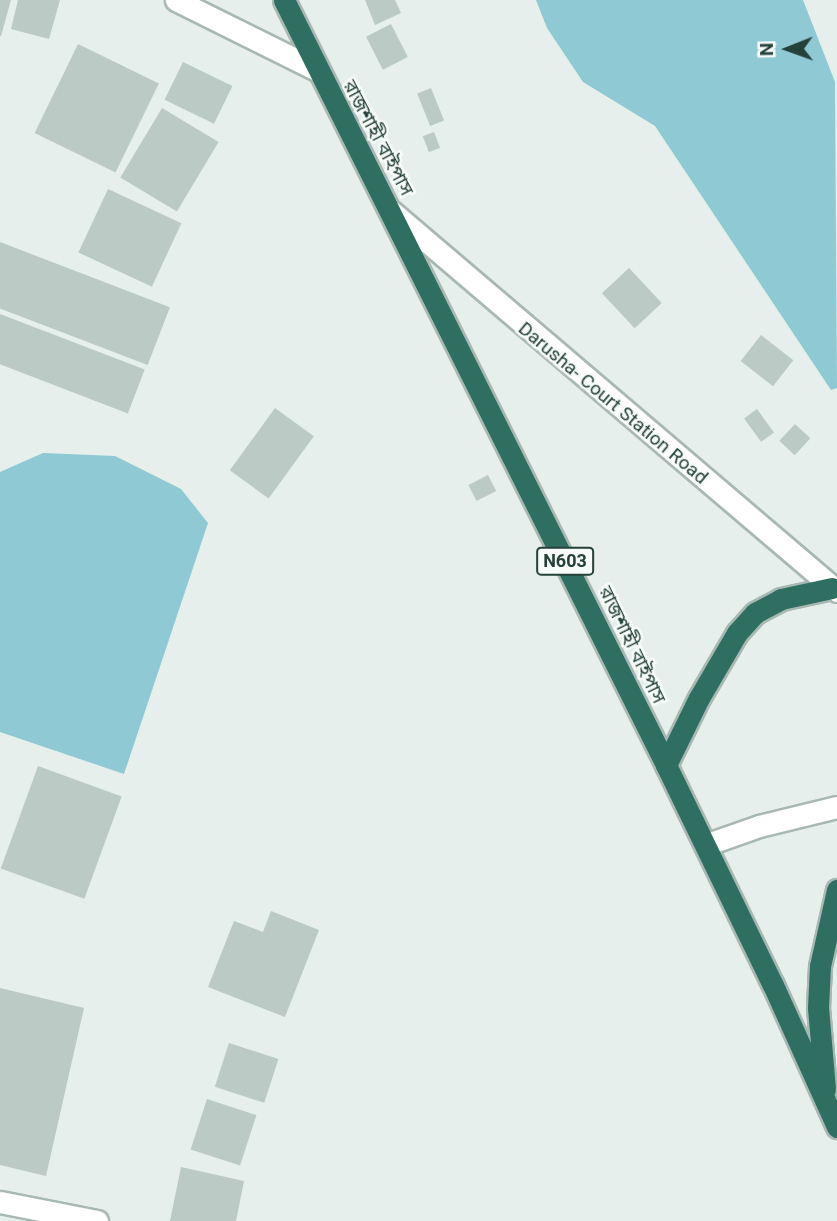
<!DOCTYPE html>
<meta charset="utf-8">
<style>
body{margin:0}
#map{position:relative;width:837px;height:1221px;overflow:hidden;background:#e6efeb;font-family:Roboto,"Noto Sans Bengali",sans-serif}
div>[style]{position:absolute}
.water>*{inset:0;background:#8ec9d4}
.building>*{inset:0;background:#bbcac4;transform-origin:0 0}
.roads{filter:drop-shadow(2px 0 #a8b8b2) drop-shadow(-2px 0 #a8b8b2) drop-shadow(0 2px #a8b8b2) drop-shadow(0 -2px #a8b8b2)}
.minor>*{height:21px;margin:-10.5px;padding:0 10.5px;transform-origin:10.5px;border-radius:10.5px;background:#fff}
.highway>*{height:21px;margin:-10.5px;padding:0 10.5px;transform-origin:10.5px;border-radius:10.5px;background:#2f6f62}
span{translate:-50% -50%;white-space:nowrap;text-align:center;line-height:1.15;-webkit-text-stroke:5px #f7fbf9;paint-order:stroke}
.shield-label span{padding:2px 5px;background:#f7fbf9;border:2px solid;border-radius:5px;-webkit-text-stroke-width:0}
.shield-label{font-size:18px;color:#24423a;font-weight:700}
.street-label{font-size:19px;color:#24423a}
.north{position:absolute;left:753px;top:14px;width:70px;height:70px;-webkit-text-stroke:5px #f7fbf9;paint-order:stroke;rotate:269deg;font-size:19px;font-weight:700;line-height:28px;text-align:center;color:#24423a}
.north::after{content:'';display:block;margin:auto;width:24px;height:32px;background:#24423a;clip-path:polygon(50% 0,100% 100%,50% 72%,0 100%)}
</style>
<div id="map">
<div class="water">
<i style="clip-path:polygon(536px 0,803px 0,835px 82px,837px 388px,831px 390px,655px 126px,583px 82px,547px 28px)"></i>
<i style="clip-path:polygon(43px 453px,115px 456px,181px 489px,208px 523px,124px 774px,0 732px,0 472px)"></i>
</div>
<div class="building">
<i style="clip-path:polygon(0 0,11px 0,1px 36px,0 36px)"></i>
<i style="clip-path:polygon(18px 0,60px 0,49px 39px,11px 29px)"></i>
<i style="clip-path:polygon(365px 0,395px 0,401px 13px,375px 25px)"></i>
<i style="left:391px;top:24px;width:37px;height:28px;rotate:63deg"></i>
<i style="left:78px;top:44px;width:90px;height:99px;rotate:26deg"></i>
<i style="left:183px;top:62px;width:55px;height:42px;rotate:26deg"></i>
<i style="left:431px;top:88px;width:35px;height:15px;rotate:68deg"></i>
<i style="left:162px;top:108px;width:66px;height:81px;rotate:31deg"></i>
<i style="left:434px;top:132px;width:17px;height:12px;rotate:69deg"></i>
<i style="left:108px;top:189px;width:81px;height:70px;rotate:25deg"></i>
<i style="left:0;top:242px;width:182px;height:62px;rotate:21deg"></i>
<i style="left:629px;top:268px;width:48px;height:37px;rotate:47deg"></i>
<i style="left:0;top:314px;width:155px;height:47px;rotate:21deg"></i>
<i style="left:761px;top:335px;width:41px;height:33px;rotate:38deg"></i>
<i style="left:275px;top:408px;width:48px;height:77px;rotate:36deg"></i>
<i style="left:757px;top:409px;width:29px;height:16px;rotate:54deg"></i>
<i style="left:795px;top:424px;width:21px;height:23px;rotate:43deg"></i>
<i style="left:488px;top:475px;width:18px;height:22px;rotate:63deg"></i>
<i style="left:38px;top:766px;width:89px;height:109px;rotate:20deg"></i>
<i style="clip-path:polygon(271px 911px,319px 930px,285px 1017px,208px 987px,234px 921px,263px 932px)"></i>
<i style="clip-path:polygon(0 988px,84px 1008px,46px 1176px,0 1165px)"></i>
<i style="left:229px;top:1043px;width:52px;height:46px;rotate:18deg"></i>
<i style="left:207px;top:1099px;width:52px;height:53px;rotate:18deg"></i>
<i style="clip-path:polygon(181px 1167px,244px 1181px,236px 1221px,170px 1221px)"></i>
</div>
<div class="roads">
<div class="minor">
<i style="left:176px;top:0;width:157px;rotate:26.4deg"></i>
<i style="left:391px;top:211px;width:586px;rotate:40.43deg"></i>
<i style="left:705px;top:845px;width:57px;rotate:-19.4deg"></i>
<i style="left:759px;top:826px;width:80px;rotate:-13.7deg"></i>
<i style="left:0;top:1202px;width:99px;rotate:11.1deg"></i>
</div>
<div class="highway">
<i style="left:284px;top:0;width:855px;rotate:63.46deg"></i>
<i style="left:666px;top:765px;width:245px;rotate:64.1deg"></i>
<i style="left:773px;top:985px;width:156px;rotate:65.7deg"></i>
<i style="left:666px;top:765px;width:75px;rotate:-63.8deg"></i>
<i style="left:699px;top:698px;width:75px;rotate:-59.7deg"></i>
<i style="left:737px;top:633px;width:27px;rotate:-48deg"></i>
<i style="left:755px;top:613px;width:30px;rotate:-28deg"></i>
<i style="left:781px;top:599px;width:52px;rotate:-12.2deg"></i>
<i style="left:825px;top:1089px;width:81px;rotate:-94.9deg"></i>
<i style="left:818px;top:1008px;width:42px;rotate:-87.3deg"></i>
<i style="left:820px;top:966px;width:78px;rotate:-77.4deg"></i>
</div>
</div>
<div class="shield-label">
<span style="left:565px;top:561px">N603</span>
</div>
<div class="street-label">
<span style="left:378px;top:138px;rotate:62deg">রাজশাহী বাইপাস</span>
<span style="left:613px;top:403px;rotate:40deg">Darusha- Court Station Road</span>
<span style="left:632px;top:645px;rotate:64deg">রাজশাহী বাইপাস</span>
</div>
<div class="north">N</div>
</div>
